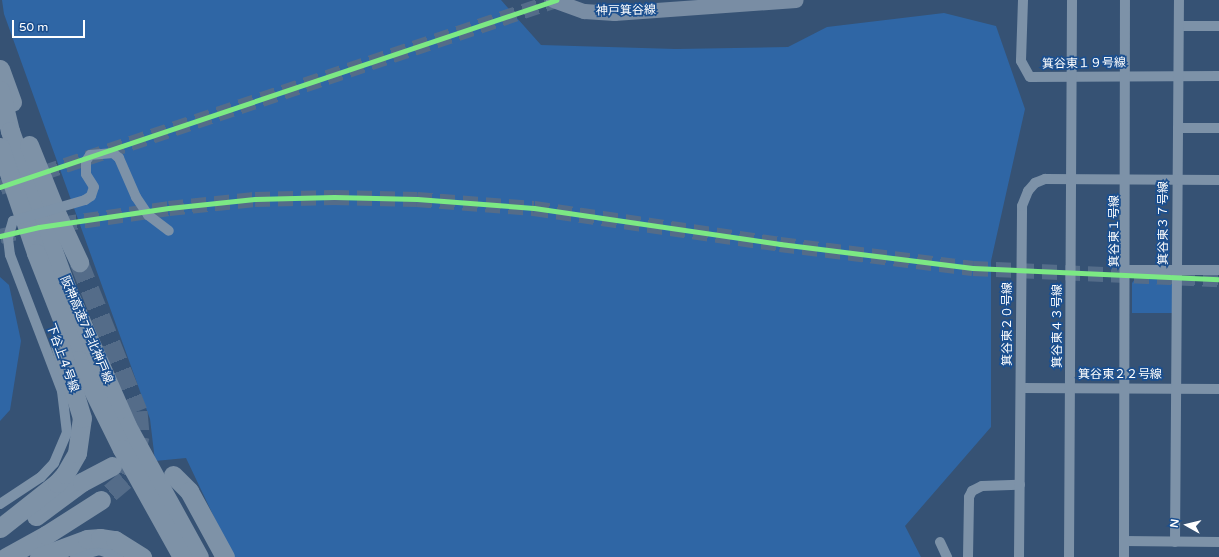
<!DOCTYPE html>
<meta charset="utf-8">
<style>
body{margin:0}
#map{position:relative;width:1219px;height:557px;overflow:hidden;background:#365274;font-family:"Varela Round","Noto Sans JP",sans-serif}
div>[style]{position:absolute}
.green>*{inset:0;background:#2f66a5}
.secondary-tunnel>*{height:15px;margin-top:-7.5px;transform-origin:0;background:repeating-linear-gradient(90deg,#546c89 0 15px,transparent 0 23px)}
.highway-tunnel>*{height:19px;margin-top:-9.5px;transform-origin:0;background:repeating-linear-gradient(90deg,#546c89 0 19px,transparent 0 29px)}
.street>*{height:10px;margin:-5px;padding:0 5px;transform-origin:5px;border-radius:5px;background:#7d92a8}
.secondary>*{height:15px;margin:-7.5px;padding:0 7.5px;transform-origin:7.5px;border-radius:7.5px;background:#798da4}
.highway>*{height:19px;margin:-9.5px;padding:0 9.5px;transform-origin:9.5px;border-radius:9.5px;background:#7e92a7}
.street-bridge>*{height:10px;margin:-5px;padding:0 5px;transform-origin:5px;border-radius:5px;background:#7d92a8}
.cycleway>*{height:5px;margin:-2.5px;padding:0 2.5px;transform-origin:2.5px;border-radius:2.5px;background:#7ce984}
span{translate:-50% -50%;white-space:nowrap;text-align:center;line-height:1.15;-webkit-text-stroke:3.5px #1b4f8f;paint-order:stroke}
.street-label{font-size:12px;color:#fff}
.north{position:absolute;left:1167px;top:505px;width:40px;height:40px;-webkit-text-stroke:3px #1b4f8f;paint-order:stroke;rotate:278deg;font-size:11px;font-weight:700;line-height:16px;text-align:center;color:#fff}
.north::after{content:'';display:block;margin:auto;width:14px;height:18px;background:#fff;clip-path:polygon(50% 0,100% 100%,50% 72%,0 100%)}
.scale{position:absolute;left:12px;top:20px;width:73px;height:18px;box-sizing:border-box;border:2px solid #fff;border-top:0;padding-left:5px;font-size:12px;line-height:14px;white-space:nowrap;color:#fff;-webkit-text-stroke:3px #1b4f8f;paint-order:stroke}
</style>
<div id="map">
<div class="green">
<i style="clip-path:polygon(2px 0,501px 0,541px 45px,676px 49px,788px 47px,827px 27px,944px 13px,996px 26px,1025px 109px,991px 261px,991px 427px,905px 526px,921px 557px,233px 557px,186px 458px,155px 461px,150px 419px,4px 14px)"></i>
<i style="clip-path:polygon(1170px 274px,1175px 279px,1174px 313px,1132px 313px,1132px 283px,1138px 275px)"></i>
<i style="clip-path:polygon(0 277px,9px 285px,21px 341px,10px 410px,0 421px)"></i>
</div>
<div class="secondary-tunnel">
<i style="left:0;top:187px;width:587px;rotate:-18.59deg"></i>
<i style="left:0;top:236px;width:40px;rotate:-13deg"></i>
<i style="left:39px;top:227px;width:131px;rotate:-8.3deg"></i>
<i style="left:169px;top:208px;width:86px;rotate:-6deg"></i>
<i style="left:255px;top:199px;width:79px;rotate:-1.5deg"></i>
<i style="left:334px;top:197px;width:83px;rotate:1.4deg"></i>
<i style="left:417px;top:199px;width:117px;rotate:4.4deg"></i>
<i style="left:534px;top:208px;width:249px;rotate:8.3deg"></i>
<i style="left:780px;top:244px;width:194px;rotate:7.1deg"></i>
<i style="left:973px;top:268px;width:246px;rotate:2.6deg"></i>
</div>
<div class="highway-tunnel">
<i style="left:79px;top:262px;width:160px;rotate:68.4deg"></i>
<i style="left:138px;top:411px;width:25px;rotate:85deg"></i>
<i style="left:140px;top:436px;width:23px;rotate:103deg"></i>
<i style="left:135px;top:458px;width:24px;rotate:114deg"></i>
<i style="left:125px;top:480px;width:31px;rotate:140deg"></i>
</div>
<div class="street">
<i style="left:1023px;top:0;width:61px;rotate:91.9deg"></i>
<i style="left:1021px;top:61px;width:18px;rotate:61deg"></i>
<i style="left:1030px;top:77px;width:189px;rotate:-0.3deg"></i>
<i style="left:1179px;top:26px;width:40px"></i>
<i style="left:1178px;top:128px;width:41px"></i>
<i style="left:85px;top:200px;width:7px;rotate:-34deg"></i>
<i style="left:91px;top:196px;width:9px;rotate:-72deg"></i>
<i style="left:94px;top:187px;width:15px;rotate:-122deg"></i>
<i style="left:86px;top:174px;width:13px;rotate:-90deg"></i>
<i style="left:86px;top:161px;width:7px;rotate:-56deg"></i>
<i style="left:90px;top:155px;width:23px;rotate:-5deg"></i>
<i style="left:113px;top:153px;width:8px;rotate:40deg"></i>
<i style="left:119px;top:158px;width:43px;rotate:66.4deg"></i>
<i style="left:136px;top:197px;width:22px;rotate:56deg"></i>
<i style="left:148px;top:215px;width:26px;rotate:37deg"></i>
<i style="left:1125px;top:270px;width:94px"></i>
<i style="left:1021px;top:388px;width:198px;rotate:0.3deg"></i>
<i style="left:0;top:504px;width:49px;rotate:-33.4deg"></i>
<i style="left:41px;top:477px;width:19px;rotate:-47deg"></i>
<i style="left:54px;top:463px;width:33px;rotate:-67deg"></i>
<i style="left:67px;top:433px;width:42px;rotate:-96.8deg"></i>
<i style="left:62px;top:391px;width:146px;rotate:-110.9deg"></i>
<i style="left:10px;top:255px;width:17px;rotate:-97deg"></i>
<i style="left:8px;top:238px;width:18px;rotate:-74deg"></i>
<i style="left:1124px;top:541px;width:95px;rotate:0.6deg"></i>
<i style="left:940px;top:542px;width:17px;rotate:65deg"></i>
<i style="left:1175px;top:542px;width:542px;rotate:-89.58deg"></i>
<i style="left:75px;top:557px;width:25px;rotate:-16deg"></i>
<i style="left:99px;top:550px;width:21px;rotate:19deg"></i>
<i style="left:968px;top:557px;width:60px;rotate:-89deg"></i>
<i style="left:969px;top:497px;width:7px;rotate:-63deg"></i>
<i style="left:972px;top:491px;width:11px;rotate:-27deg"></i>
<i style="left:982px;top:486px;width:38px;rotate:-2deg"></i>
<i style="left:1019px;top:557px;width:351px;rotate:-89.5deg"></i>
<i style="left:1022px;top:206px;width:16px;rotate:-68deg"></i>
<i style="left:1028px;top:191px;width:11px;rotate:-49deg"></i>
<i style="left:1035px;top:183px;width:11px;rotate:-22deg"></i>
<i style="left:1045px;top:179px;width:174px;rotate:0.3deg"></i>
<i style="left:1069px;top:557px;width:557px;rotate:-89.69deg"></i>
<i style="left:1124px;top:557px;width:557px;rotate:-89.9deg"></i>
</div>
<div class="secondary">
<i style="left:553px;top:0;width:33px;rotate:20deg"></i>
<i style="left:584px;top:11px;width:30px;rotate:4deg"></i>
<i style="left:614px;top:13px;width:182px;rotate:-4.1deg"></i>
</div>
<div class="highway">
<i style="left:0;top:69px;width:35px;rotate:70deg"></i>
<i style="left:0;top:90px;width:42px;rotate:76.3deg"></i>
<i style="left:10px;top:131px;width:171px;rotate:70.2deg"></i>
<i style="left:68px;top:292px;width:146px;rotate:66.2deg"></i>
<i style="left:127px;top:426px;width:149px;rotate:61.2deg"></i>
<i style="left:29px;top:145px;width:78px;rotate:68.1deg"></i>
<i style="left:58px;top:217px;width:50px;rotate:65deg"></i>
<i style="left:0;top:147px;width:112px;rotate:71.2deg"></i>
<i style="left:36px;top:253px;width:115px;rotate:68.6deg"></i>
<i style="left:78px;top:360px;width:99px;rotate:63.7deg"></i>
<i style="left:122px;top:449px;width:124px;rotate:60.9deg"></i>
<i style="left:173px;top:475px;width:23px;rotate:45deg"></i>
<i style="left:189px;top:491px;width:75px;rotate:61.4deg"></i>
<i style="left:36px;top:516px;width:57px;rotate:-36.5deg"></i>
<i style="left:82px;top:482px;width:34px;rotate:-28deg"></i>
<i style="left:0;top:528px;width:73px;rotate:-38.3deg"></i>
<i style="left:57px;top:483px;width:12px;rotate:-48deg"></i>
<i style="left:65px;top:474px;width:24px;rotate:-60deg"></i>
<i style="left:77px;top:453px;width:35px;rotate:-82deg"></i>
<i style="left:82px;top:418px;width:76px;rotate:-106.8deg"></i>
<i style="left:6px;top:557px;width:46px;rotate:-28.8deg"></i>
<i style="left:46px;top:535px;width:65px;rotate:-32.5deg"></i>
<i style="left:39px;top:557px;width:51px;rotate:-20.6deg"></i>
<i style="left:87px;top:539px;width:13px;rotate:-4deg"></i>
<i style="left:100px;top:538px;width:15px;rotate:8deg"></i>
<i style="left:115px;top:540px;width:32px;rotate:32deg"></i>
</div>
<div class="street-bridge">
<i style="left:13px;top:221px;width:75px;rotate:-16.3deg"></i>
</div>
<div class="cycleway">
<i style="left:0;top:187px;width:587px;rotate:-18.59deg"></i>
<i style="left:0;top:236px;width:40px;rotate:-13deg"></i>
<i style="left:39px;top:227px;width:131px;rotate:-8.3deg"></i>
<i style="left:169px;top:208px;width:86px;rotate:-6deg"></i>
<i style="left:255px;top:199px;width:79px;rotate:-1.5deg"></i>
<i style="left:334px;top:197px;width:83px;rotate:1.4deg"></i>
<i style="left:417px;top:199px;width:117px;rotate:4.4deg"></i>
<i style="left:534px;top:208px;width:249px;rotate:8.3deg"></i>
<i style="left:780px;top:244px;width:194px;rotate:7.1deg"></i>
<i style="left:973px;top:268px;width:246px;rotate:2.6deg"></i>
</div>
<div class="street-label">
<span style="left:626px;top:11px;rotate:-1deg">神戸箕谷線</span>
<span style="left:1084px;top:64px;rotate:-1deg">箕谷東１９号線</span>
<span style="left:1164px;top:223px;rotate:-90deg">箕谷東３７号線</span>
<span style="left:1115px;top:231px;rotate:-90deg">箕谷東１号線</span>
<span style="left:1008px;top:324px;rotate:-90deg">箕谷東２０号線</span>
<span style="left:1058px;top:326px;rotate:-90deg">箕谷東４３号線</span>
<span style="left:86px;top:330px;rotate:67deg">阪神高速7号北神戸線</span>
<span style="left:62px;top:358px;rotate:70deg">下谷上４号線</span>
<span style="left:1120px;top:375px">箕谷東２２号線</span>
</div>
<div class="north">N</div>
<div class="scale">50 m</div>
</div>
